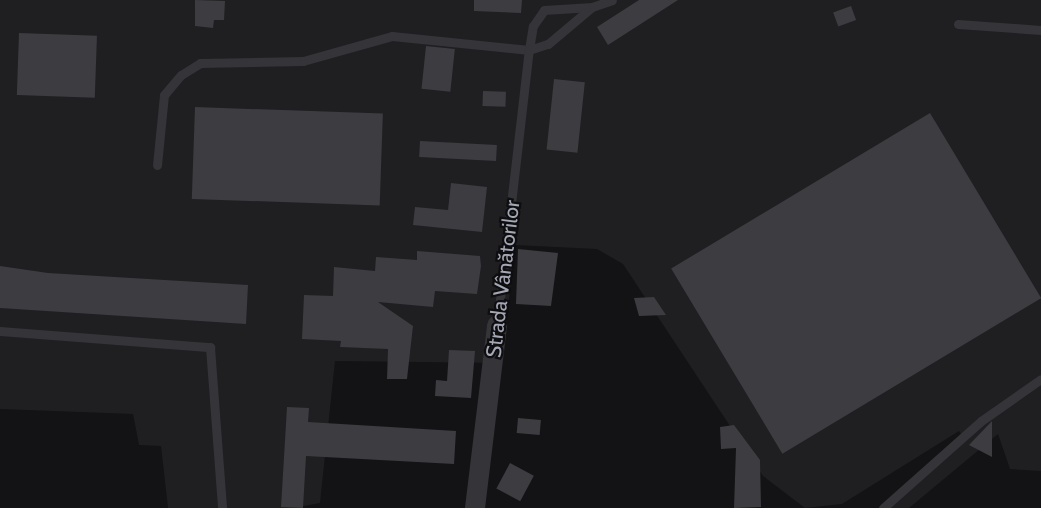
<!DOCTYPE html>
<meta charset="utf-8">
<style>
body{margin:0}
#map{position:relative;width:1041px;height:508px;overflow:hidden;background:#131214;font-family:Cabin,sans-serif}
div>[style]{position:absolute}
.built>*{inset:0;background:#1f1e21}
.building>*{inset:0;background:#3d3c41;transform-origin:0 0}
.service>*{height:9px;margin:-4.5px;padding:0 4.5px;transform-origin:4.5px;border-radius:4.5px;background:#343439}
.minor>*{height:20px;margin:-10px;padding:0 10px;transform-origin:10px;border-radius:10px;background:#343439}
span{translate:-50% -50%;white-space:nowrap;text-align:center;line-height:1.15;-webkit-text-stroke:4.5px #0e0d0f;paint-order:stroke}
.street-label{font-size:21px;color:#a4a7b4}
</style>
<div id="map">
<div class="built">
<i style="clip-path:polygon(0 0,1041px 0,1041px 505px,1041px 471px,1010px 469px,998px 434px,909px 508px,889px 508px,965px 440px,959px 431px,842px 504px,805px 508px,763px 476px,623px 264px,597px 249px,515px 245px,502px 363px,335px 361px,320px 503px,293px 508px,168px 508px,161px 446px,139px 445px,133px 414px,0 409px)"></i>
</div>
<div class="building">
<i style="clip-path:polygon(195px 0,225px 1px,224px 20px,214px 20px,213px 28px,195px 26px)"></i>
<i style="clip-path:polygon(474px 0,522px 0,521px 13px,474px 11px)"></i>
<i style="clip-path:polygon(639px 0,678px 0,608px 45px,597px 27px)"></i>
<i style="left:851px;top:6px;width:15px;height:19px;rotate:70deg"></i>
<i style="left:19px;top:33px;width:78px;height:62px;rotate:2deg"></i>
<i style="left:426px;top:46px;width:29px;height:43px;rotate:6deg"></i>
<i style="left:554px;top:79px;width:31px;height:71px;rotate:6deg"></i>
<i style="left:483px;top:91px;width:23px;height:15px;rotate:2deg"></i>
<i style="left:195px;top:107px;width:188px;height:92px;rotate:2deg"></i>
<i style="left:930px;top:113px;width:216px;height:302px;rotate:59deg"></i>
<i style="left:420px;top:141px;width:77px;height:16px;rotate:3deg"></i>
<i style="clip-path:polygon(451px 183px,487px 187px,482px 232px,413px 225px,415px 207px,448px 210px)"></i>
<i style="clip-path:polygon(518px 249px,558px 253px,551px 306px,516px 304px)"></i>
<i style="clip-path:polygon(417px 251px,480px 256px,481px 266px,477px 294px,435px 291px,433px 307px,378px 302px,413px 326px,407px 379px,387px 379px,388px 349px,340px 347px,341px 341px,302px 339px,304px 295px,333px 296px,334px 267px,375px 271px,376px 257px,417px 260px)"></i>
<i style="clip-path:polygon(0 266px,48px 273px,248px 285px,246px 324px,0 308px)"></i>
<i style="clip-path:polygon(654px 297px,666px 315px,639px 316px,634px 298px)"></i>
<i style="clip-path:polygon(449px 350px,475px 351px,471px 398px,435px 396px,436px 380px,447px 381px)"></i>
<i style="clip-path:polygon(287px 407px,309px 408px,308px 422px,456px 431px,454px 464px,306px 456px,303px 508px,281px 507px)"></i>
<i style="left:518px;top:418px;width:23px;height:15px;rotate:5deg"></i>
<i style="clip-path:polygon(992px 421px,992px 457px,969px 445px)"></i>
<i style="clip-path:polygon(734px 425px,760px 460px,761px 507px,734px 508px,736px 448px,721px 449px,720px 427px)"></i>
<i style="left:510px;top:463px;width:27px;height:29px;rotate:28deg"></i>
</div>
<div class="service">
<i style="left:958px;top:24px;width:83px;rotate:4.1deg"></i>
<i style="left:157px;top:165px;width:70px;rotate:-84.3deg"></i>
<i style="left:164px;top:95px;width:26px;rotate:-50deg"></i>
<i style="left:181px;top:75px;width:22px;rotate:-32deg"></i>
<i style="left:200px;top:63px;width:103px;rotate:-1.1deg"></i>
<i style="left:303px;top:61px;width:92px;rotate:-15.7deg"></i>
<i style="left:392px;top:36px;width:138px;rotate:5.8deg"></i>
<i style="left:529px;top:50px;width:24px;rotate:-81deg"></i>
<i style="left:533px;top:26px;width:19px;rotate:-55deg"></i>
<i style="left:544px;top:10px;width:48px;rotate:-3.6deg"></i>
<i style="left:497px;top:325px;width:277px;rotate:-83.4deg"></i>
<i style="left:529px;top:50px;width:20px;rotate:-18deg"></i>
<i style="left:548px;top:44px;width:57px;rotate:-40.1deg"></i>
<i style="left:592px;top:7px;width:21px;rotate:-19deg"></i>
<i style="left:0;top:331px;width:211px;rotate:4.4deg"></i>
<i style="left:210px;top:347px;width:161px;rotate:85.7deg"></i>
<i style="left:883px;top:508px;width:131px;rotate:-41.6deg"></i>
<i style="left:981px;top:421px;width:73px;rotate:-35deg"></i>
</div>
<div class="minor">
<i style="left:475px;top:508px;width:184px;rotate:-83.1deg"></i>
</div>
<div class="street-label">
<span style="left:503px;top:279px;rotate:-83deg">Strada Vânătorilor</span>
</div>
</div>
